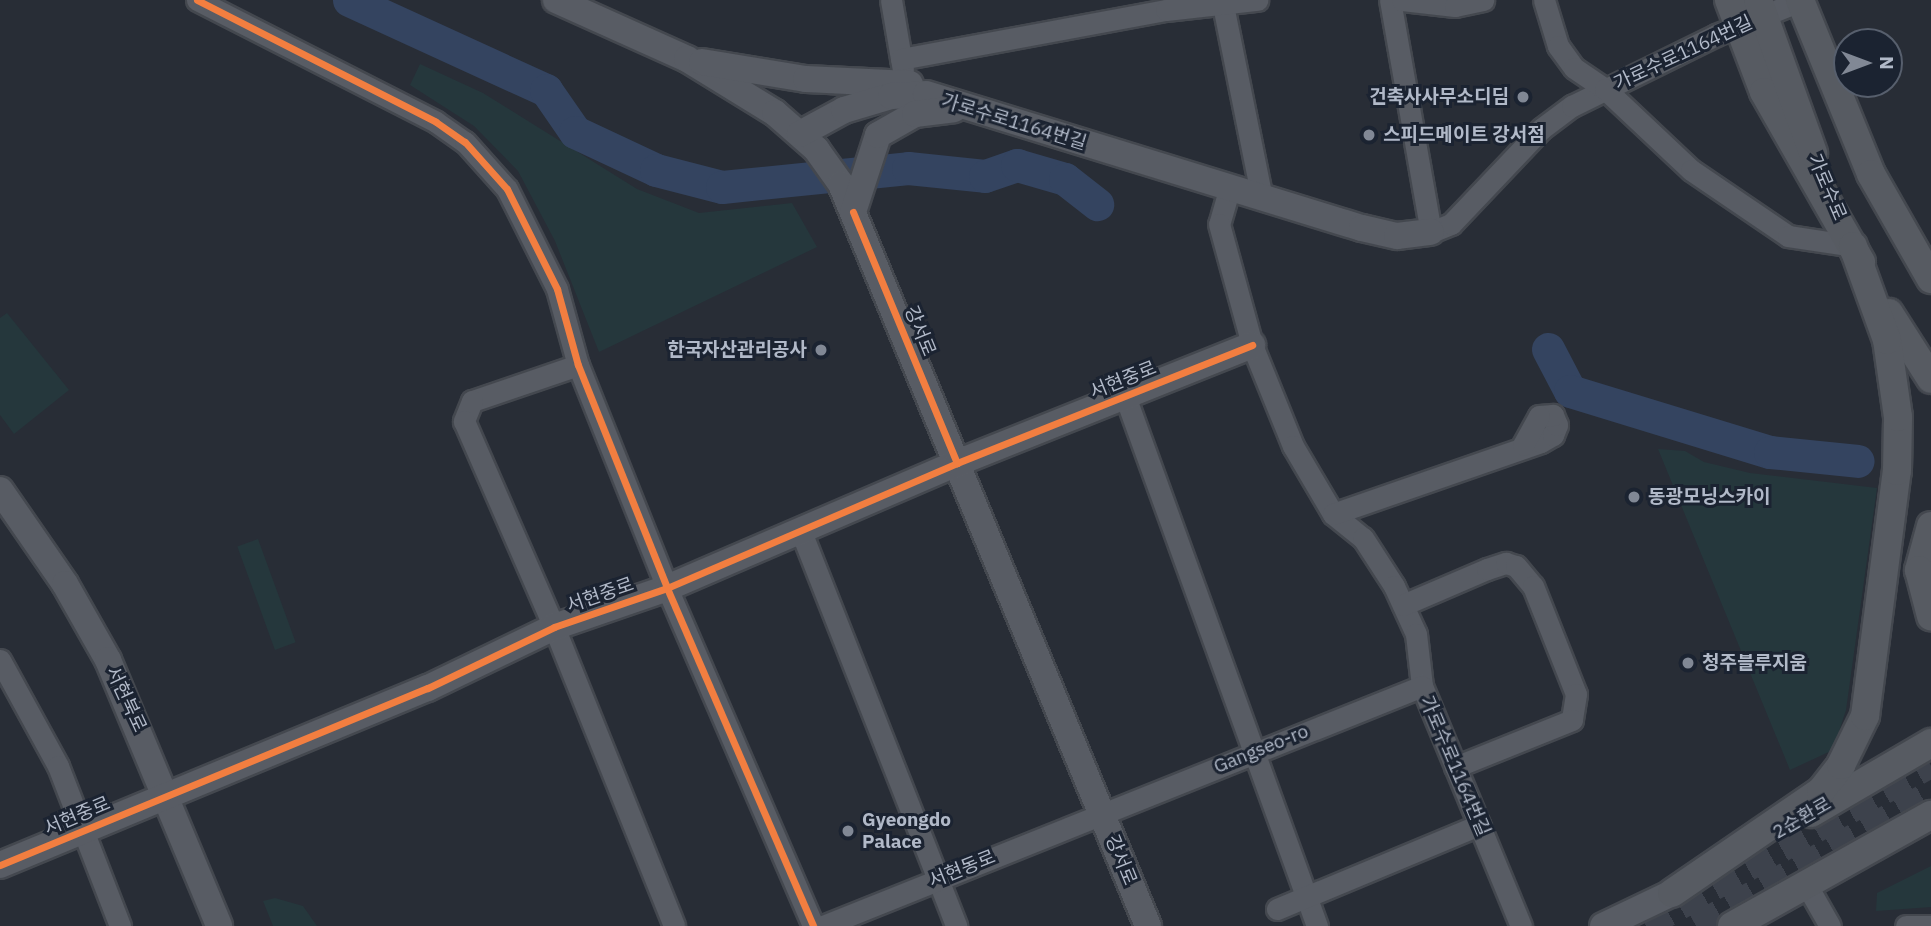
<!DOCTYPE html>
<meta charset="utf-8">
<style>
body{margin:0}
#map{position:relative;width:1931px;height:926px;overflow:hidden;background:#282d36;font-family:"IBM Plex Sans","Noto Sans KR",sans-serif}
div>[style]{position:absolute}
.green>*{inset:0;background:#25373c;transform-origin:0 0}
.river>*{height:33px;margin:-16.5px;padding:0 16.5px;transform-origin:16.5px;border-radius:16.5px;background:#344460}
.tertiary-tunnel>*{height:26px;margin-top:-13px;transform-origin:0;background:repeating-linear-gradient(90deg,#3d424c 0 26px,transparent 0 39px)}
.roads{filter:drop-shadow(2px 0 #44484f) drop-shadow(-2px 0 #44484f) drop-shadow(0 2px #44484f) drop-shadow(0 -2px #44484f)}
.minor>*{height:21px;margin:-10.5px;padding:0 10.5px;transform-origin:10.5px;border-radius:10.5px;background:#585c64}
.tertiary>*{height:26px;margin:-13px;padding:0 13px;transform-origin:13px;border-radius:13px;background:#585c64}
.secondary>*{height:28px;margin:-14px;padding:0 14px;transform-origin:14px;border-radius:14px;background:#575b62}
.cycleway>*{height:7px;margin:-3.5px;padding:0 3.5px;transform-origin:3.5px;border-radius:3.5px;background:#f27e40}
.dots>*{width:19px;height:19px;translate:-50% -50%;box-sizing:border-box;border:4px solid #1b2331;border-radius:50%}
span{translate:-50% -50%;white-space:nowrap;text-align:center;line-height:1.15;-webkit-text-stroke:6px #1b2331;paint-order:stroke}
.street-label{font-size:19px;color:#b1b9c8}
.poi-label{font-size:19px;color:#b1b9c8;font-weight:700}
.right{translate:-100% -50%;text-align:right}
.left{translate:0 -50%;text-align:left}
.north{position:absolute;left:1833px;top:28px;width:70px;height:70px;box-sizing:border-box;background:#1b2331;border:2px solid #575f6d;border-radius:50%;rotate:90deg;font-size:19px;font-weight:700;line-height:28px;text-align:center;color:#b1b9c8}
.north::after{content:'';display:block;margin:auto;width:24px;height:32px;background:#818895;clip-path:polygon(50% 0,100% 100%,50% 72%,0 100%)}
</style>
<div id="map">
<div class="green">
<i style="clip-path:polygon(420px 64px,483px 93px,637px 189px,699px 213px,792px 203px,817px 247px,599px 352px,555px 241px,518px 171px,474px 126px,410px 85px)"></i>
<i style="clip-path:polygon(7px 313px,69px 390px,14px 434px,0 415px,0 318px)"></i>
<i style="clip-path:polygon(1658px 449px,1685px 451px,1704px 462px,1750px 473px,1877px 488px,1846px 710px,1833px 750px,1790px 770px)"></i>
<i style="left:258px;top:539px;width:110px;height:22px;rotate:70deg"></i>
<i style="clip-path:polygon(1931px 866px,1931px 907px,1876px 911px,1877px 893px)"></i>
<i style="clip-path:polygon(275px 898px,303px 906px,317px 926px,273px 926px,263px 901px)"></i>
</div>
<div class="river">
<i style="left:349px;top:0;width:217px;rotate:24.6deg"></i>
<i style="left:546px;top:90px;width:51px;rotate:55.4deg"></i>
<i style="left:575px;top:132px;width:89px;rotate:25.1deg"></i>
<i style="left:656px;top:170px;width:68px;rotate:14.4deg"></i>
<i style="left:722px;top:187px;width:187px;rotate:-5.8deg"></i>
<i style="left:908px;top:168px;width:77px;rotate:5.9deg"></i>
<i style="left:985px;top:176px;width:34px;rotate:-19deg"></i>
<i style="left:1017px;top:165px;width:50px;rotate:16.3deg"></i>
<i style="left:1065px;top:179px;width:41px;rotate:38deg"></i>
<i style="left:1548px;top:349px;width:47px;rotate:62.4deg"></i>
<i style="left:1570px;top:391px;width:209px;rotate:17deg"></i>
<i style="left:1770px;top:452px;width:88px;rotate:5.8deg"></i>
</div>
<div class="tertiary-tunnel">
<i style="left:1646px;top:926px;width:327px;rotate:-29.5deg"></i>
<i style="left:1696px;top:926px;width:270px;rotate:-29.5deg"></i>
</div>
<div class="roads">
<div class="minor">
<i style="left:197px;top:0;width:268px;rotate:27deg"></i>
<i style="left:436px;top:122px;width:35px;rotate:35deg"></i>
<i style="left:465px;top:142px;width:63px;rotate:48.2deg"></i>
<i style="left:507px;top:189px;width:112px;rotate:63.4deg"></i>
<i style="left:557px;top:289px;width:79px;rotate:74.6deg"></i>
<i style="left:578px;top:365px;width:240px;rotate:68.2deg"></i>
<i style="left:667px;top:588px;width:368px;rotate:66.6deg"></i>
<i style="left:891px;top:0;width:71px;rotate:80.3deg"></i>
<i style="left:1222px;top:0;width:203px;rotate:78.6deg"></i>
<i style="left:1390px;top:0;width:236px;rotate:80deg"></i>
<i style="left:1431px;top:232px;width:22px;rotate:-22deg"></i>
<i style="left:1451px;top:224px;width:131px;rotate:-46.5deg"></i>
<i style="left:1541px;top:129px;width:39px;rotate:-37deg"></i>
<i style="left:1572px;top:106px;width:161px;rotate:-26.2deg"></i>
<i style="left:1716px;top:35px;width:93px;rotate:-22.1deg"></i>
<i style="left:1402px;top:0;width:53px;rotate:6.5deg"></i>
<i style="left:1455px;top:6px;width:29px;rotate:-12deg"></i>
<i style="left:1544px;top:0;width:48px;rotate:73.1deg"></i>
<i style="left:1558px;top:46px;width:27px;rotate:54deg"></i>
<i style="left:1574px;top:68px;width:37px;rotate:34deg"></i>
<i style="left:1605px;top:89px;width:118px;rotate:43.3deg"></i>
<i style="left:1691px;top:170px;width:117px;rotate:34.2deg"></i>
<i style="left:1788px;top:236px;width:66px;rotate:8.7deg"></i>
<i style="left:901px;top:59px;width:269px;rotate:-10.5deg"></i>
<i style="left:1166px;top:10px;width:92px;rotate:-6.3deg"></i>
<i style="left:1229px;top:190px;width:35px;rotate:106deg"></i>
<i style="left:1219px;top:224px;width:125px;rotate:74.7deg"></i>
<i style="left:1252px;top:345px;width:109px;rotate:67.9deg"></i>
<i style="left:1293px;top:446px;width:79px;rotate:59.5deg"></i>
<i style="left:1333px;top:514px;width:38px;rotate:39deg"></i>
<i style="left:1363px;top:538px;width:57px;rotate:57.1deg"></i>
<i style="left:1394px;top:586px;width:53px;rotate:65.4deg"></i>
<i style="left:1416px;top:634px;width:52px;rotate:83.4deg"></i>
<i style="left:1422px;top:686px;width:260px;rotate:67.6deg"></i>
<i style="left:578px;top:365px;width:112px;rotate:161.2deg"></i>
<i style="left:472px;top:401px;width:22px;rotate:112deg"></i>
<i style="left:464px;top:421px;width:225px;rotate:66.4deg"></i>
<i style="left:554px;top:627px;width:322px;rotate:68.1deg"></i>
<i style="left:1125px;top:396px;width:564px;rotate:70.09deg"></i>
<i style="left:1333px;top:514px;width:220px;rotate:-19.1deg"></i>
<i style="left:1541px;top:442px;width:14px;rotate:-30deg"></i>
<i style="left:1553px;top:435px;width:11px;rotate:-68deg"></i>
<i style="left:1557px;top:425px;width:11px;rotate:-112deg"></i>
<i style="left:1553px;top:415px;width:14px;rotate:176deg"></i>
<i style="left:1539px;top:416px;width:33px;rotate:119deg"></i>
<i style="left:800px;top:529px;width:427px;rotate:68.5deg"></i>
<i style="left:1403px;top:605px;width:91px;rotate:-23.2deg"></i>
<i style="left:1487px;top:569px;width:20px;rotate:-18deg"></i>
<i style="left:1506px;top:563px;width:10px;rotate:17deg"></i>
<i style="left:1516px;top:566px;width:26px;rotate:50deg"></i>
<i style="left:1533px;top:586px;width:116px;rotate:68.3deg"></i>
<i style="left:1576px;top:694px;width:26px;rotate:99deg"></i>
<i style="left:1572px;top:720px;width:126px;rotate:158.1deg"></i>
<i style="left:0;top:660px;width:121px;rotate:61.3deg"></i>
<i style="left:58px;top:766px;width:172px;rotate:68.8deg"></i>
<i style="left:1806px;top:884px;width:48px;rotate:60.3deg"></i>
<i style="left:1277px;top:909px;width:219px;rotate:-22.6deg"></i>
<i style="left:823px;top:926px;width:645px;rotate:-21.83deg"></i>
<i style="left:1906px;top:926px;width:25px"></i>
</div>
<div class="tertiary">
<i style="left:556px;top:0;width:144px;rotate:24.2deg"></i>
<i style="left:687px;top:59px;width:103px;rotate:31.5deg"></i>
<i style="left:775px;top:113px;width:55px;rotate:41.3deg"></i>
<i style="left:816px;top:149px;width:43px;rotate:54.5deg"></i>
<i style="left:841px;top:184px;width:803px;rotate:67.52deg"></i>
<i style="left:702px;top:62px;width:105px;rotate:9.3deg"></i>
<i style="left:806px;top:79px;width:104px;rotate:2.8deg"></i>
<i style="left:800px;top:134px;width:50px;rotate:-28.6deg"></i>
<i style="left:844px;top:110px;width:49px;rotate:-16.6deg"></i>
<i style="left:891px;top:96px;width:35px;rotate:-3deg"></i>
<i style="left:926px;top:94px;width:456px;rotate:17.1deg"></i>
<i style="left:1362px;top:228px;width:36px;rotate:13deg"></i>
<i style="left:1397px;top:236px;width:34px;rotate:-7deg"></i>
<i style="left:853px;top:212px;width:81px;rotate:-72deg"></i>
<i style="left:878px;top:135px;width:43px;rotate:-29.6deg"></i>
<i style="left:915px;top:114px;width:39px;rotate:-7deg"></i>
<i style="left:0;top:490px;width:114px;rotate:55.3deg"></i>
<i style="left:65px;top:584px;width:87px;rotate:60.5deg"></i>
<i style="left:108px;top:660px;width:288px;rotate:67.3deg"></i>
<i style="left:0;top:865px;width:463px;rotate:-22.5deg"></i>
<i style="left:428px;top:688px;width:140px;rotate:-25.8deg"></i>
<i style="left:554px;top:627px;width:120px;rotate:-19deg"></i>
<i style="left:667px;top:588px;width:316px;rotate:-23.3deg"></i>
<i style="left:957px;top:463px;width:318px;rotate:-21.8deg"></i>
<i style="left:1603px;top:926px;width:76px;rotate:-25.6deg"></i>
</div>
<div class="secondary">
<i style="left:1729px;top:0;width:98px;rotate:69.2deg"></i>
<i style="left:1764px;top:92px;width:196px;rotate:60.3deg"></i>
<i style="left:1758px;top:0;width:163px;rotate:70.2deg"></i>
<i style="left:1800px;top:0;width:188px;rotate:67.8deg"></i>
<i style="left:1871px;top:174px;width:121px;rotate:60.3deg"></i>
<i style="left:1889px;top:313px;width:78px;rotate:57.5deg"></i>
<i style="left:1931px;top:526px;width:46px;rotate:105.3deg"></i>
<i style="left:1919px;top:570px;width:48px;rotate:75.4deg"></i>
<i style="left:1811px;top:813px;width:139px;rotate:-30.3deg"></i>
<i style="left:1672px;top:893px;width:181px;rotate:-34.4deg"></i>
<i style="left:1821px;top:791px;width:33px;rotate:-52deg"></i>
<i style="left:1841px;top:765px;width:55px;rotate:-63.9deg"></i>
<i style="left:1865px;top:716px;width:247px;rotate:-82.6deg"></i>
<i style="left:1897px;top:471px;width:54px;rotate:-88.9deg"></i>
<i style="left:1898px;top:417px;width:78px;rotate:-98.1deg"></i>
<i style="left:1887px;top:340px;width:100px;rotate:-109.9deg"></i>
<i style="left:1732px;top:926px;width:228px;rotate:-29.2deg"></i>
</div>
</div>
<div class="cycleway">
<i style="left:197px;top:0;width:268px;rotate:27deg"></i>
<i style="left:436px;top:122px;width:35px;rotate:35deg"></i>
<i style="left:465px;top:142px;width:63px;rotate:48.2deg"></i>
<i style="left:507px;top:189px;width:112px;rotate:63.4deg"></i>
<i style="left:557px;top:289px;width:79px;rotate:74.6deg"></i>
<i style="left:578px;top:365px;width:240px;rotate:68.2deg"></i>
<i style="left:667px;top:588px;width:368px;rotate:66.6deg"></i>
<i style="left:853px;top:212px;width:272px;rotate:67.5deg"></i>
<i style="left:0;top:865px;width:463px;rotate:-22.5deg"></i>
<i style="left:428px;top:688px;width:140px;rotate:-25.8deg"></i>
<i style="left:554px;top:627px;width:120px;rotate:-19deg"></i>
<i style="left:667px;top:588px;width:316px;rotate:-23.3deg"></i>
<i style="left:957px;top:463px;width:318px;rotate:-21.8deg"></i>
</div>
<div class="dots">
<i style="left:1523px;top:97px;background:#818895"></i>
<i style="left:1369px;top:135px;background:#818895"></i>
<i style="left:821px;top:350px;background:#818895"></i>
<i style="left:1634px;top:497px;background:#818895"></i>
<i style="left:1688px;top:663px;background:#818895"></i>
<i style="left:848px;top:831px;background:#818895"></i>
</div>
<div class="street-label">
<span style="left:1683px;top:53px;rotate:-25deg">가로수로1164번길</span>
<span style="left:1014px;top:122px;rotate:17deg">가로수로1164번길</span>
<span style="left:1827px;top:187px;rotate:67deg">가로수로</span>
<span style="left:920px;top:331px;rotate:68deg">강서로</span>
<span style="left:1123px;top:380px;rotate:-22deg">서현중로</span>
<span style="left:600px;top:595px;rotate:-19deg">서현중로</span>
<span style="left:126px;top:699px;rotate:65deg">서현북로</span>
<span style="left:1261px;top:749px;rotate:-22deg">Gangseo-ro</span>
<span style="left:1455px;top:766px;rotate:67deg">가로수로1164번길</span>
<span style="left:77px;top:816px;rotate:-23deg">서현중로</span>
<span style="left:1802px;top:818px;rotate:-30deg">2순환로</span>
<span style="left:1121px;top:860px;rotate:68deg">강서로</span>
<span style="left:962px;top:869px;rotate:-22deg">서현동로</span>
</div>
<div class="poi-label">
<span class="right" style="left:1509px;top:97px">건축사사무소디딤</span>
<span class="left" style="left:1383px;top:135px">스피드메이트 강서점</span>
<span class="right" style="left:807px;top:350px">한국자산관리공사</span>
<span class="left" style="left:1648px;top:497px">동광모닝스카이</span>
<span class="left" style="left:1702px;top:663px">청주블루지움</span>
<span class="left" style="left:862px;top:831px">Gyeongdo<br>Palace</span>
</div>
<div class="north">N</div>
</div>
